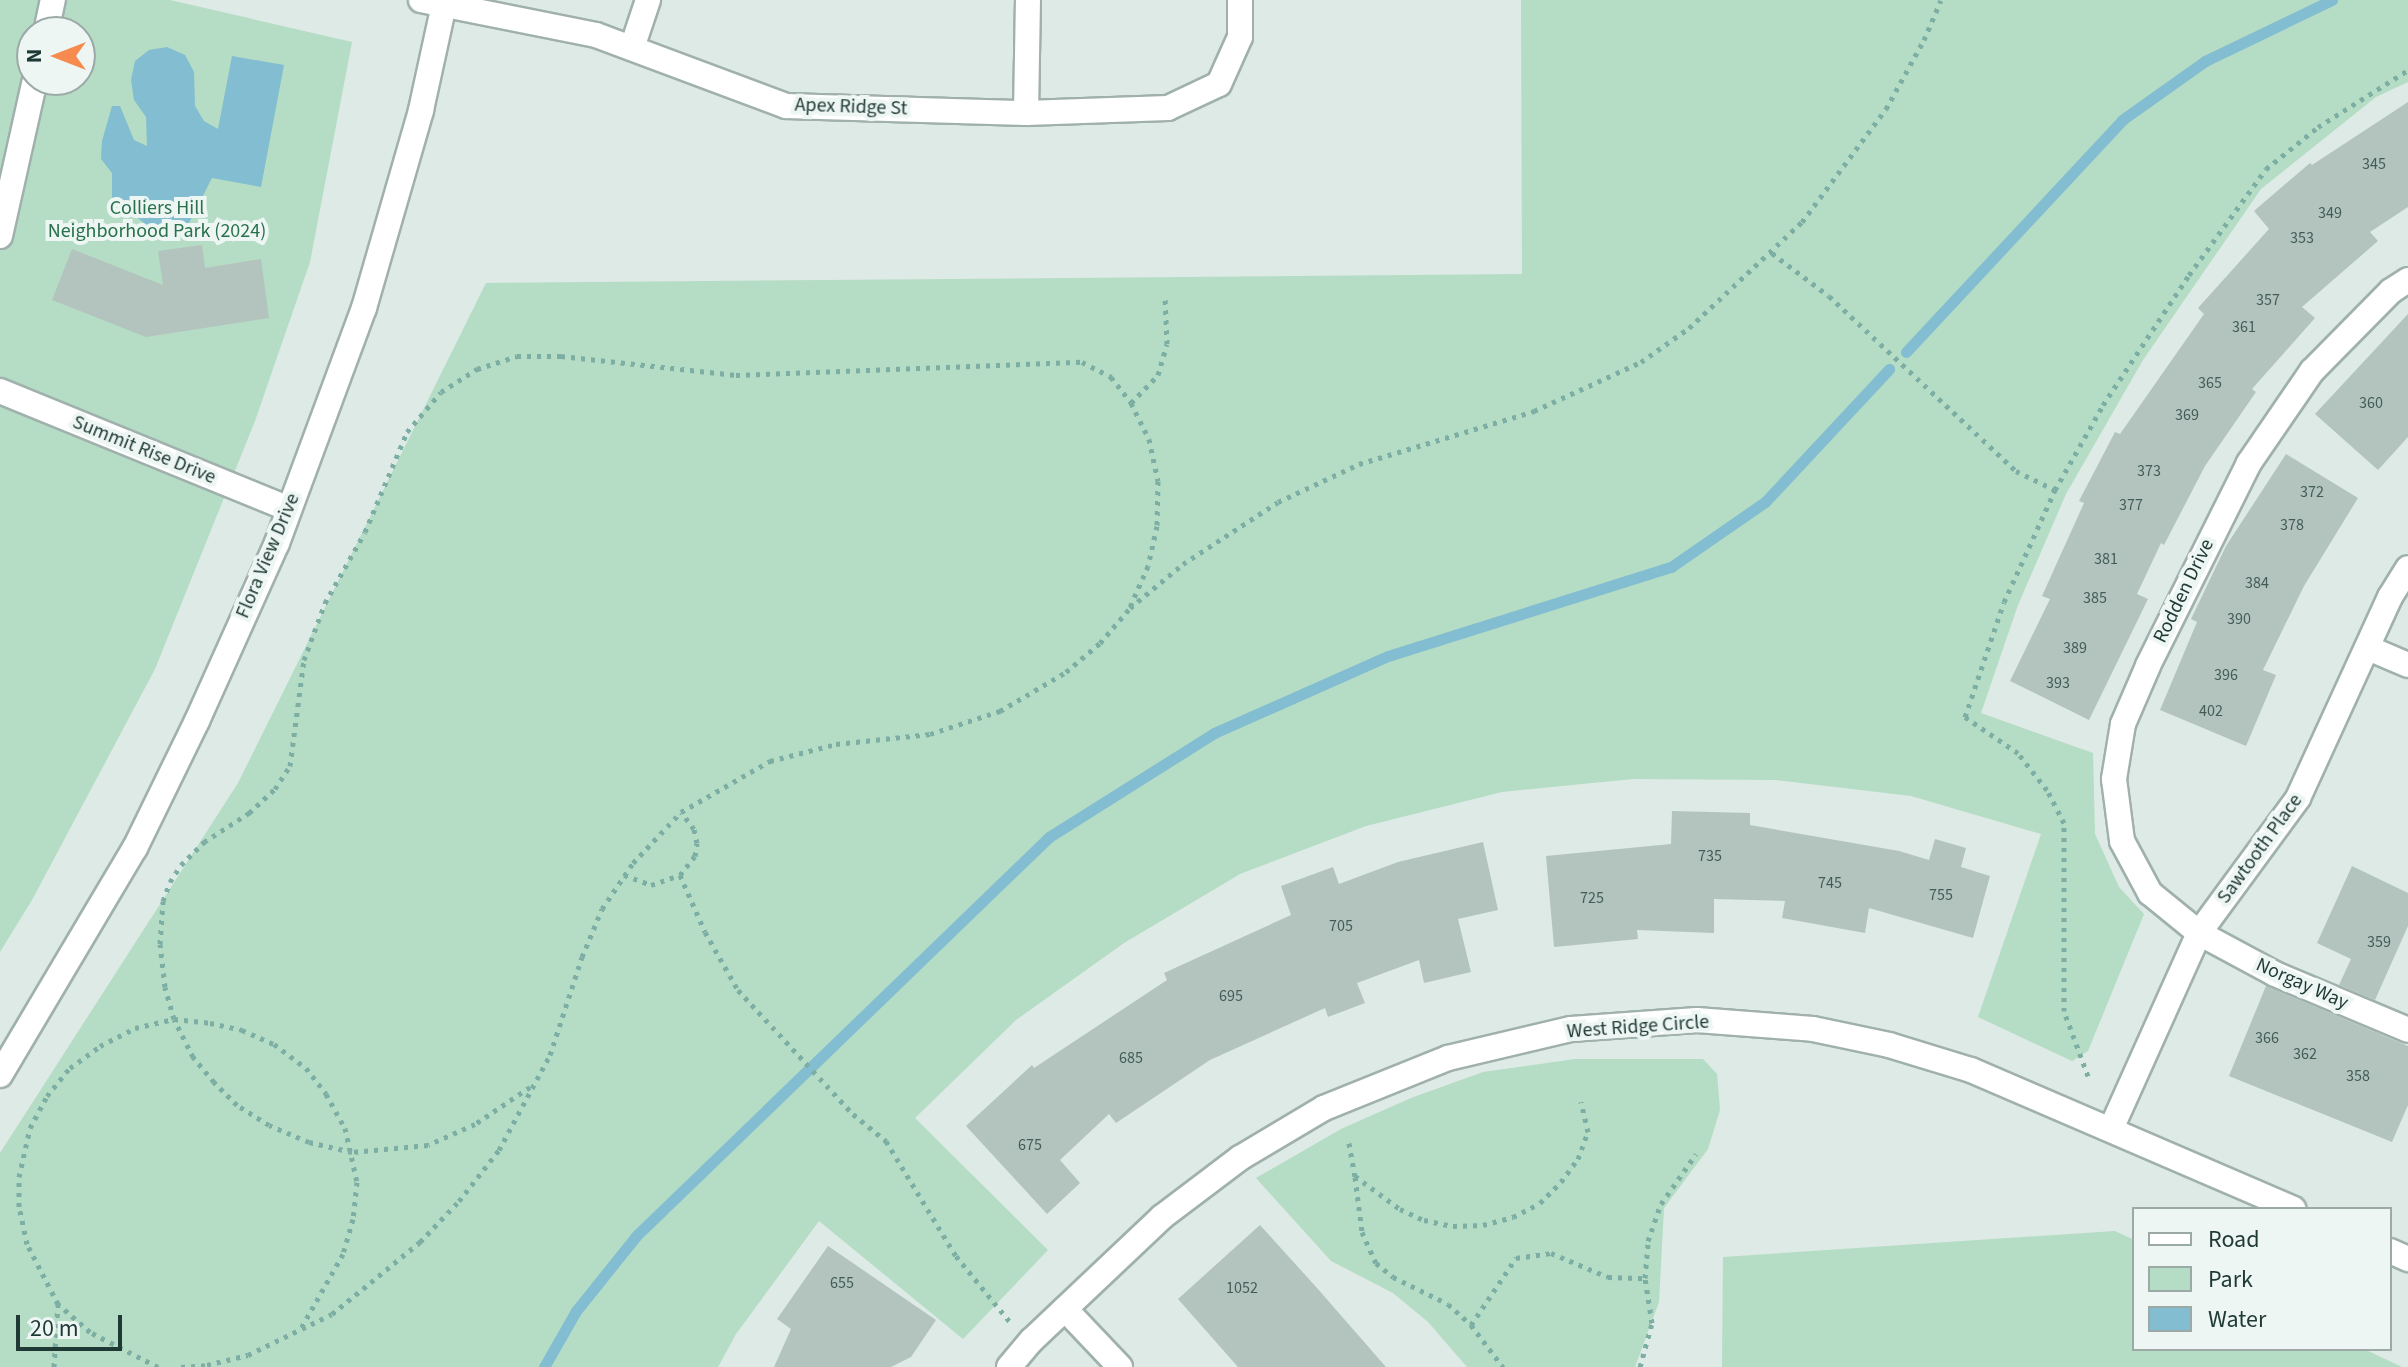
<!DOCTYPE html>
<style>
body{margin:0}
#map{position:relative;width:2408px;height:1367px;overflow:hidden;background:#ddeae5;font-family:"Source Sans 3",sans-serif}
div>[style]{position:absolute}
.green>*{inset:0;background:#b5dcc4}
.water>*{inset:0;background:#82bdd1}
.stream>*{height:11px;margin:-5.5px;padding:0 5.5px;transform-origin:5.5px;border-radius:5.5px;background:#82bdd1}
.building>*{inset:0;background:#b3c4bf}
.path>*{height:5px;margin-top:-2.5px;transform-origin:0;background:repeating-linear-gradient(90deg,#7caea4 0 4px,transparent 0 10px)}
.roads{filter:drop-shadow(2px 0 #a0b1ad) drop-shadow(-2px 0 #a0b1ad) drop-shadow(0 2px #a0b1ad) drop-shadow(0 -2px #a0b1ad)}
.street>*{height:24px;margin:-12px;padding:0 12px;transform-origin:12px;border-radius:12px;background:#fff}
span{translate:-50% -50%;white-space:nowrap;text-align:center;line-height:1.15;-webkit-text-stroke:8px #edf6f3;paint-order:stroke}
.number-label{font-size:16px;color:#445c58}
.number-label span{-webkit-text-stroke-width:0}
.street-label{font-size:20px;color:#1f3935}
.park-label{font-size:20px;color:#28714c}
.legend{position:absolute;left:2132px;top:1207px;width:260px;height:144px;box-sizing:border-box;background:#edf6f3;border:2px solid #9baaa7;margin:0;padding:10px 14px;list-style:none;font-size:24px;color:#1f3935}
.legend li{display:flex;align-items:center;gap:16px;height:40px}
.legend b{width:40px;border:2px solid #9baaa7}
.north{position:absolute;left:16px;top:16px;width:80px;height:80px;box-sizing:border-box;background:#edf6f3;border:2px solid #9baaa7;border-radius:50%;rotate:270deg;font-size:22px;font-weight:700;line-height:32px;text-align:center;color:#1f3935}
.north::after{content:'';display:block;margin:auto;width:28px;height:36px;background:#f68a4f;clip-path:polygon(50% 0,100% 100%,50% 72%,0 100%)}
.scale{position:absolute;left:16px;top:1315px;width:106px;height:36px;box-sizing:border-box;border:4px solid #1f3935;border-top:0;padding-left:10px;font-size:24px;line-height:28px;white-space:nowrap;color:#1f3935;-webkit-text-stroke:6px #edf6f3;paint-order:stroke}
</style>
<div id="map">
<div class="green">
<i style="clip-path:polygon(evenodd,0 0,170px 0,352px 42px,310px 262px,255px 421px,155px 669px,32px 900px,0 952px,0 0,32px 32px,80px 32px,80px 80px,32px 80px,32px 32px)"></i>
<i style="clip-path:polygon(1521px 0,2408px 0,2408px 82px,2376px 97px,2261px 189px,2143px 360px,2066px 494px,2018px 605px,1981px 713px,2093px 753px,2095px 834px,2119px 887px,2144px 914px,2088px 1051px,2072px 1061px,1978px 1017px,2041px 834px,1911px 796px,1776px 780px,1633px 779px,1502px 792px,1366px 826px,1240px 874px,1124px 943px,1016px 1020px,915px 1118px,1048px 1250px,963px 1339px,819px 1221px,736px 1334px,718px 1367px,0 1367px,0 1153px,238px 783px,486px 283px,1522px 274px)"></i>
<i style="clip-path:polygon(1575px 1059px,1703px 1059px,1717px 1074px,1720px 1110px,1708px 1149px,1664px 1208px,1659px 1302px,1635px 1367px,1467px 1367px,1428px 1322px,1393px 1293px,1331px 1261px,1256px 1178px,1341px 1129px,1411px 1098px,1483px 1072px)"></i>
<i style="clip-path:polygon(2115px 1231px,2134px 1240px,2134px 1349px,2364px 1349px,2402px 1367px,1722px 1367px,1723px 1257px)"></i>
</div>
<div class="water">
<i style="clip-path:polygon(167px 47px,185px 55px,194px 72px,195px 106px,204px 121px,218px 129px,232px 56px,284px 65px,261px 187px,212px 178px,189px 223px,148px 226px,112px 198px,112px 173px,101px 159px,102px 141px,112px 106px,120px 106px,134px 140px,147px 146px,146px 117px,134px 100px,131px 80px,135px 61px,149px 50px)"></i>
</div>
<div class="stream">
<i style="left:1906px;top:352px;width:317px;rotate:-47deg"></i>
<i style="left:2122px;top:120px;width:102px;rotate:-35.4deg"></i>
<i style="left:2205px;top:61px;width:141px;rotate:-25.7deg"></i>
<i style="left:544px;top:1367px;width:64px;rotate:-60.3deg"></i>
<i style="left:576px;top:1311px;width:96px;rotate:-51.3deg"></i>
<i style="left:636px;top:1236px;width:574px;rotate:-44.01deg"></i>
<i style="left:1049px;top:837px;width:195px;rotate:-32.2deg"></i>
<i style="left:1214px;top:733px;width:190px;rotate:-23.9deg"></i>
<i style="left:1388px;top:656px;width:297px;rotate:-17.5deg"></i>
<i style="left:1671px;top:567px;width:114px;rotate:-34.7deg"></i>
<i style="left:1765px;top:502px;width:182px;rotate:-47deg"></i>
</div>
<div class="building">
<i style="clip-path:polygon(2408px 102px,2408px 207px,2370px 232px,2378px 241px,2302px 307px,2315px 318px,2252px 389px,2256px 392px,2205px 466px,2164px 545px,2161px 543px,2137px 594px,2148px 599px,2089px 720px,2010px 681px,2050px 599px,2042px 596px,2084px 503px,2079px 501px,2115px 432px,2120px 434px,2204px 314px,2198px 308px,2269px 229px,2254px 211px,2310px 163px,2312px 165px)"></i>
<i style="clip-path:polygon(202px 245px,205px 268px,261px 259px,269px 318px,146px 337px,52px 300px,72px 249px,163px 285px,158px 251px)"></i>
<i style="clip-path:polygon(2408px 314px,2408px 437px,2378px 470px,2315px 414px)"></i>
<i style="clip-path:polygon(2286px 454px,2358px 498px,2304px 586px,2263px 670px,2276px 675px,2246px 746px,2160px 710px,2197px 622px,2191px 619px,2226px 546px)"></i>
<i style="clip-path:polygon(1672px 811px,1750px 813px,1750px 825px,1899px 851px,1929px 860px,1935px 839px,1966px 848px,1961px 867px,1990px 876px,1973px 938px,1869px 908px,1865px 933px,1782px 918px,1785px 901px,1714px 899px,1714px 933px,1637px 930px,1638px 939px,1554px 947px,1546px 856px,1671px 844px)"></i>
<i style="clip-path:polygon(1483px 842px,1498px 910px,1458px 919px,1471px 972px,1424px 983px,1419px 960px,1357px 983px,1365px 1003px,1328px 1017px,1325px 1008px,1210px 1060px,1116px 1123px,1109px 1114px,1060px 1160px,1080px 1183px,1047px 1214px,966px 1126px,1032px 1065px,1034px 1068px,1167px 980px,1164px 973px,1291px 915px,1281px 886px,1333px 867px,1339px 884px,1398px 862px)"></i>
<i style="clip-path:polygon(2352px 866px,2408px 893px,2408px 926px,2375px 1000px,2339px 985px,2351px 959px,2317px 943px)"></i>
<i style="clip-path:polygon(2266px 986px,2408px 1046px,2408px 1105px,2392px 1142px,2229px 1076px)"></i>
<i style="clip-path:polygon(1260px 1225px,1317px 1288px,1386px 1367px,1238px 1367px,1178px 1299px)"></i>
<i style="clip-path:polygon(828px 1246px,936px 1320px,911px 1357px,891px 1367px,774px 1367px,791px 1329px,777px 1319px)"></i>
</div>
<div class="path">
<i style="left:1772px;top:253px;width:71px;rotate:37deg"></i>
<i style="left:1829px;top:296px;width:256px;rotate:43.1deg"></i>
<i style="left:2016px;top:471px;width:43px;rotate:26deg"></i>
<i style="left:1131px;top:403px;width:39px;rotate:-46deg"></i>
<i style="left:1158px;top:375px;width:32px;rotate:-74deg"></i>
<i style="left:1167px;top:344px;width:47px;rotate:-92.4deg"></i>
<i style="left:624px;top:875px;width:29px;rotate:20deg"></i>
<i style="left:651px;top:885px;width:31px;rotate:-19deg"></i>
<i style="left:680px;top:875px;width:24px;rotate:-52deg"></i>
<i style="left:695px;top:856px;width:13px;rotate:-81deg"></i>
<i style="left:697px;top:843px;width:14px;rotate:-102deg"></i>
<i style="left:694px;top:829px;width:21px;rotate:-127deg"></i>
<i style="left:680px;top:875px;width:62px;rotate:66.3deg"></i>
<i style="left:705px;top:932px;width:67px;rotate:60.4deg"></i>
<i style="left:738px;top:990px;width:169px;rotate:47.2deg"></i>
<i style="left:853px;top:1114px;width:43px;rotate:39.3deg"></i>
<i style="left:886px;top:1141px;width:135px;rotate:58.7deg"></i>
<i style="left:956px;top:1256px;width:85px;rotate:50.7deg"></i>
<i style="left:2088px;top:1076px;width:69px;rotate:-110.3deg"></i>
<i style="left:2064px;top:1011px;width:188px;rotate:-90deg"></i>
<i style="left:2064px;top:823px;width:37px;rotate:-117deg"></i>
<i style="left:2047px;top:790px;width:47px;rotate:-128.1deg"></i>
<i style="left:2018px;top:753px;width:64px;rotate:-145.8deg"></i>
<i style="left:1965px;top:717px;width:121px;rotate:-71.3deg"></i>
<i style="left:2004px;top:602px;width:123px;rotate:-65.5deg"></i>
<i style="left:2055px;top:490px;width:98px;rotate:-60.5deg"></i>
<i style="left:2103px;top:405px;width:156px;rotate:-56.5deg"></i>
<i style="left:2189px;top:275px;width:131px;rotate:-54deg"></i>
<i style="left:2266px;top:169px;width:67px;rotate:-38.9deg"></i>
<i style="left:2318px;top:127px;width:107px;rotate:-32.3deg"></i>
<i style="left:530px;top:1087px;width:66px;rotate:146.1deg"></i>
<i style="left:475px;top:1124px;width:51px;rotate:155.9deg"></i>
<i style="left:428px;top:1145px;width:76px;rotate:174.7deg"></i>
<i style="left:352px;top:1152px;width:44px;rotate:-166.9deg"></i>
<i style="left:309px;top:1142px;width:43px;rotate:-157deg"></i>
<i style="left:269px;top:1125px;width:38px;rotate:-148deg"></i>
<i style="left:237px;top:1105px;width:33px;rotate:-135deg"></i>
<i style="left:214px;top:1082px;width:33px;rotate:-130deg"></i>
<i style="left:193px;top:1057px;width:42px;rotate:-116.6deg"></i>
<i style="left:174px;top:1019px;width:33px;rotate:-106deg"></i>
<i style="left:165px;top:987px;width:43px;rotate:-96.6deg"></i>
<i style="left:160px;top:944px;width:43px;rotate:-86deg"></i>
<i style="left:163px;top:901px;width:20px;rotate:-70deg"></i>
<i style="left:170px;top:882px;width:20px;rotate:-57deg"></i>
<i style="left:181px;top:865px;width:33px;rotate:-45deg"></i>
<i style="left:204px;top:842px;width:54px;rotate:-32.8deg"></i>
<i style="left:249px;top:813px;width:35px;rotate:-43deg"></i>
<i style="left:275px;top:789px;width:27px;rotate:-57deg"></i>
<i style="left:290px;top:766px;width:107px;rotate:-82.5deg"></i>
<i style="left:304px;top:660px;width:61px;rotate:-69.8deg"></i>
<i style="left:325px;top:603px;width:81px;rotate:-60.6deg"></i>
<i style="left:365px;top:532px;width:108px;rotate:-67.2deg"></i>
<i style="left:407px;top:432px;width:52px;rotate:-49.6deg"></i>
<i style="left:441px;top:392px;width:43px;rotate:-32.6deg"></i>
<i style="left:477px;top:369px;width:42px;rotate:-18deg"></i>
<i style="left:517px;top:356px;width:44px"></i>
<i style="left:561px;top:356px;width:176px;rotate:6.2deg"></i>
<i style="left:736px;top:375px;width:346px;rotate:-2.2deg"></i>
<i style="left:1082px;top:362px;width:33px;rotate:27deg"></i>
<i style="left:1111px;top:377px;width:33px;rotate:52deg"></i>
<i style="left:1131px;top:403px;width:40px;rotate:63.4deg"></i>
<i style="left:1149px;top:439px;width:43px;rotate:77.9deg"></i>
<i style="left:1158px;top:481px;width:45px;rotate:91.3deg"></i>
<i style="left:1157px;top:526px;width:41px;rotate:102.7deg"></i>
<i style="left:1148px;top:566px;width:45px;rotate:113.7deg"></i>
<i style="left:1349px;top:1143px;width:34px;rotate:80deg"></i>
<i style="left:1355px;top:1176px;width:56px;rotate:36.3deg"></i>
<i style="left:1400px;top:1209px;width:26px;rotate:25deg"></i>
<i style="left:1424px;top:1220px;width:30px;rotate:12deg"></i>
<i style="left:1453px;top:1226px;width:30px;rotate:-2deg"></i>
<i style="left:1483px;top:1225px;width:31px;rotate:-15deg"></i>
<i style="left:1513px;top:1217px;width:30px;rotate:-27deg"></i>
<i style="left:1540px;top:1203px;width:30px;rotate:-45deg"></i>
<i style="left:1561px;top:1182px;width:29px;rotate:-54deg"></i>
<i style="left:1578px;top:1159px;width:29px;rotate:-70deg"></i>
<i style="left:1588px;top:1132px;width:31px;rotate:-103deg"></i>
<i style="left:1355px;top:1177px;width:55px;rotate:82.7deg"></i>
<i style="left:1362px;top:1232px;width:34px;rotate:66deg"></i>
<i style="left:1376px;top:1263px;width:22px;rotate:39deg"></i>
<i style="left:1393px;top:1277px;width:61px;rotate:26.1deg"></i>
<i style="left:1448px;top:1304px;width:31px;rotate:42deg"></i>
<i style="left:1471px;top:1325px;width:53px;rotate:52.7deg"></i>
<i style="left:1471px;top:1325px;width:81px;rotate:-56.1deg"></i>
<i style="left:1516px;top:1258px;width:35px;rotate:-8deg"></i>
<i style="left:1551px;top:1253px;width:62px;rotate:22.8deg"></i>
<i style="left:1608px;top:1277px;width:37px;rotate:2deg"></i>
<i style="left:54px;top:1367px;width:63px;rotate:-86.4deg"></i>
<i style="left:158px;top:1367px;width:76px;rotate:-152.8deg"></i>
<i style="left:90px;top:1332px;width:43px;rotate:-138.8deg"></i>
<i style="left:58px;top:1304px;width:68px;rotate:-117.3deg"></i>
<i style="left:27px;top:1244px;width:38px;rotate:-102deg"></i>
<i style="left:19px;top:1207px;width:30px;rotate:-90deg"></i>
<i style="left:19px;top:1177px;width:50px;rotate:-77.3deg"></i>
<i style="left:30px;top:1128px;width:36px;rotate:-62deg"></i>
<i style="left:47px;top:1096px;width:36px;rotate:-51deg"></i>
<i style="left:70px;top:1068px;width:37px;rotate:-36deg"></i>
<i style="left:100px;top:1046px;width:39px;rotate:-27deg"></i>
<i style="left:135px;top:1028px;width:40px;rotate:-13deg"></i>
<i style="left:174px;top:1019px;width:36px;rotate:6deg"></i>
<i style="left:210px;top:1023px;width:33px;rotate:12deg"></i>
<i style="left:242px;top:1030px;width:35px;rotate:24deg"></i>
<i style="left:274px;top:1044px;width:40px;rotate:37deg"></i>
<i style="left:306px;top:1068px;width:33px;rotate:52deg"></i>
<i style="left:326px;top:1094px;width:39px;rotate:61deg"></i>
<i style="left:345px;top:1128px;width:55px;rotate:77.5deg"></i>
<i style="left:357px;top:1182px;width:37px;rotate:96deg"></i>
<i style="left:353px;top:1219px;width:36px;rotate:106deg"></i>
<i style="left:343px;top:1254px;width:87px;rotate:119.5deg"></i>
<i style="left:181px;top:1367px;width:26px;rotate:-4deg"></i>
<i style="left:207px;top:1365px;width:42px;rotate:-13.7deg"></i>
<i style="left:248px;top:1355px;width:93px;rotate:-26deg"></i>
<i style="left:332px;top:1314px;width:114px;rotate:-39.3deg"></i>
<i style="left:420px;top:1242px;width:57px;rotate:-46.4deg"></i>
<i style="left:459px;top:1201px;width:65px;rotate:-51.9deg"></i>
<i style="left:499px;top:1150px;width:108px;rotate:-61.8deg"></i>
<i style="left:550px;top:1055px;width:103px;rotate:-71.9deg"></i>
<i style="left:582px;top:957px;width:52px;rotate:-67.4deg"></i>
<i style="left:602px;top:909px;width:55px;rotate:-56deg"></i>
<i style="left:633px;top:863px;width:70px;rotate:-46.7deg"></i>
<i style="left:681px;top:812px;width:103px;rotate:-29.8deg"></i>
<i style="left:770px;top:761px;width:68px;rotate:-14.4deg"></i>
<i style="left:836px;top:744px;width:95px;rotate:-6.1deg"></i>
<i style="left:930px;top:734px;width:74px;rotate:-18.2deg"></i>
<i style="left:1000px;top:711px;width:77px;rotate:-30.6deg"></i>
<i style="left:1066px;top:672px;width:45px;rotate:-40.5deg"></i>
<i style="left:1100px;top:643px;width:46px;rotate:-49.4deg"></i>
<i style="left:1130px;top:608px;width:69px;rotate:-39.7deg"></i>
<i style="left:1183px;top:564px;width:113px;rotate:-33.1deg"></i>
<i style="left:1278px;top:502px;width:89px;rotate:-25.1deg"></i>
<i style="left:1359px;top:464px;width:183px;rotate:-16.8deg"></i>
<i style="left:1534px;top:411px;width:118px;rotate:-24.6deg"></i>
<i style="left:1641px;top:362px;width:59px;rotate:-35.3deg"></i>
<i style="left:1689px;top:328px;width:155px;rotate:-43.2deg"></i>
<i style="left:1802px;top:222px;width:141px;rotate:-53.4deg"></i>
<i style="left:1886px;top:109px;width:79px;rotate:-61.2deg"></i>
<i style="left:1924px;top:40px;width:43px;rotate:-67deg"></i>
<i style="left:1640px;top:1367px;width:46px;rotate:-74.7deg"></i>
<i style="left:1652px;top:1323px;width:46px;rotate:-98.8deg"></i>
<i style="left:1645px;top:1278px;width:37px;rotate:-85deg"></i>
<i style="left:1648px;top:1241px;width:39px;rotate:-71deg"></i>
<i style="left:1661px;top:1204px;width:61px;rotate:-55deg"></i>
</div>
<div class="roads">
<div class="street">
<i style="left:421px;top:0;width:178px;rotate:11.3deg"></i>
<i style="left:596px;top:35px;width:203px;rotate:20.5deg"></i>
<i style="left:786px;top:106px;width:240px;rotate:1.7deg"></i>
<i style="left:1026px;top:113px;width:142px;rotate:-2deg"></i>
<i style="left:1168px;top:108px;width:56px;rotate:-25.2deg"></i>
<i style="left:1219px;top:84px;width:51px;rotate:-65.9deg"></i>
<i style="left:1240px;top:37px;width:37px;rotate:-90deg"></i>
<i style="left:46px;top:32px;width:33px;rotate:-78deg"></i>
<i style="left:632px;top:48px;width:51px;rotate:-71.6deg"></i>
<i style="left:1026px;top:113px;width:113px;rotate:-89deg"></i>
<i style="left:0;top:236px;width:160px;rotate:-77.4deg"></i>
<i style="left:2408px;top:280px;width:20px;rotate:147deg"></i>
<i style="left:2391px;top:291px;width:112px;rotate:134.6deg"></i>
<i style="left:2312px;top:371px;width:112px;rotate:124.4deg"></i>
<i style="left:2249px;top:463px;width:227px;rotate:116.5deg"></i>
<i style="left:2148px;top:666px;width:63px;rotate:113.3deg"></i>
<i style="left:2123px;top:724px;width:56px;rotate:99.3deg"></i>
<i style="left:2114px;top:779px;width:63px;rotate:82.6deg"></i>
<i style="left:2122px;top:841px;width:59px;rotate:61.7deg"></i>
<i style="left:2150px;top:893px;width:63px;rotate:39.2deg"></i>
<i style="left:2199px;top:933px;width:86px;rotate:28.3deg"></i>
<i style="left:2275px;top:974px;width:144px;rotate:22.8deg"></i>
<i style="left:0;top:391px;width:312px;rotate:22.2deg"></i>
<i style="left:2368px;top:648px;width:43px;rotate:23deg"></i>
<i style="left:0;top:1075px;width:264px;rotate:-59.3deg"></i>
<i style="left:135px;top:848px;width:141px;rotate:-64deg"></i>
<i style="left:197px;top:721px;width:195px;rotate:-65.8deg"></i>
<i style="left:277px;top:543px;width:251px;rotate:-69.7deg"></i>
<i style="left:364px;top:308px;width:206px;rotate:-73.9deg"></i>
<i style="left:421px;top:110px;width:113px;rotate:-77.7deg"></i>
<i style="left:2111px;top:1129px;width:215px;rotate:-65.8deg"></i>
<i style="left:2199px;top:933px;width:167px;rotate:-53.7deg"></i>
<i style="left:2298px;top:798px;width:221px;rotate:-65.4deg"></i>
<i style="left:2390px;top:597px;width:34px;rotate:-58deg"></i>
<i style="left:2390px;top:1251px;width:20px;rotate:24deg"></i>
<i style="left:1065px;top:1309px;width:80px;rotate:46.5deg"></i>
<i style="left:1009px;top:1367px;width:35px;rotate:-50deg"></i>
<i style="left:1032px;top:1340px;width:179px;rotate:-43.4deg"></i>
<i style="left:1162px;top:1217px;width:98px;rotate:-37.1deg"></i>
<i style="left:1240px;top:1158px;width:98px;rotate:-30.8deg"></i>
<i style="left:1324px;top:1108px;width:134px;rotate:-22deg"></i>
<i style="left:1448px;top:1058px;width:126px;rotate:-13.3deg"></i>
<i style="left:1571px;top:1029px;width:126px;rotate:-4.1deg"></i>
<i style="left:1697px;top:1020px;width:116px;rotate:4.4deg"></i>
<i style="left:1813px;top:1029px;width:78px;rotate:11.9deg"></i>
<i style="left:1889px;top:1045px;width:86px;rotate:17deg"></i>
<i style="left:1971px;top:1070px;width:351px;rotate:23.3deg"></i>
</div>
</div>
<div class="number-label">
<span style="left:2374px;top:164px">345</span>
<span style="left:2330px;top:213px">349</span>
<span style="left:2302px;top:238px">353</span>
<span style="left:2268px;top:300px">357</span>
<span style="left:2244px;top:327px">361</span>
<span style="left:2210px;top:383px">365</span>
<span style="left:2371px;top:403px">360</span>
<span style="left:2187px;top:415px">369</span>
<span style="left:2149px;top:471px">373</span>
<span style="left:2312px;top:492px">372</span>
<span style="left:2131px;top:505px">377</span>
<span style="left:2292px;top:525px">378</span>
<span style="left:2106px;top:559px">381</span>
<span style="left:2257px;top:583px">384</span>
<span style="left:2095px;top:598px">385</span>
<span style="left:2239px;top:619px">390</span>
<span style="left:2075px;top:648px">389</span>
<span style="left:2226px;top:675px">396</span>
<span style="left:2058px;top:683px">393</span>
<span style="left:2211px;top:711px">402</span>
<span style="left:1710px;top:856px">735</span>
<span style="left:1830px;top:883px">745</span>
<span style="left:1941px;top:895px">755</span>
<span style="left:1592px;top:898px">725</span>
<span style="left:1341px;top:926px">705</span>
<span style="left:2379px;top:942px">359</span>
<span style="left:1231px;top:996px">695</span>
<span style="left:2267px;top:1038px">366</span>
<span style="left:2305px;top:1054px">362</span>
<span style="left:1131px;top:1058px">685</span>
<span style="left:2358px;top:1076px">358</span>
<span style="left:1030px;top:1145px">675</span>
<span style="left:842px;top:1283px">655</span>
<span style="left:1242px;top:1288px">1052</span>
</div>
<div class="street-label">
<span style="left:851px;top:107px;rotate:2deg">Apex Ridge St</span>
<span style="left:144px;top:450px;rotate:22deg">Summit Rise Drive</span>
<span style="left:268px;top:556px;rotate:-67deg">Flora View Drive</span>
<span style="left:2184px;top:591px;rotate:-64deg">Rodden Drive</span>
<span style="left:2260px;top:849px;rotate:-54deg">Sawtooth Place</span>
<span style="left:2302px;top:984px;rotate:24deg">Norgay Way</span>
<span style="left:1638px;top:1027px;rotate:-4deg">West Ridge Circle</span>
</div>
<div class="park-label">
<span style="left:157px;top:220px">Colliers Hill<br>Neighborhood Park (2024)</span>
</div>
<ul class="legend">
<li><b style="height:10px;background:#fff"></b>Road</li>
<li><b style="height:22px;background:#b5dcc4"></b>Park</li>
<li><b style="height:22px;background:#82bdd1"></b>Water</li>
</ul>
<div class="north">N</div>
<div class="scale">20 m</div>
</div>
